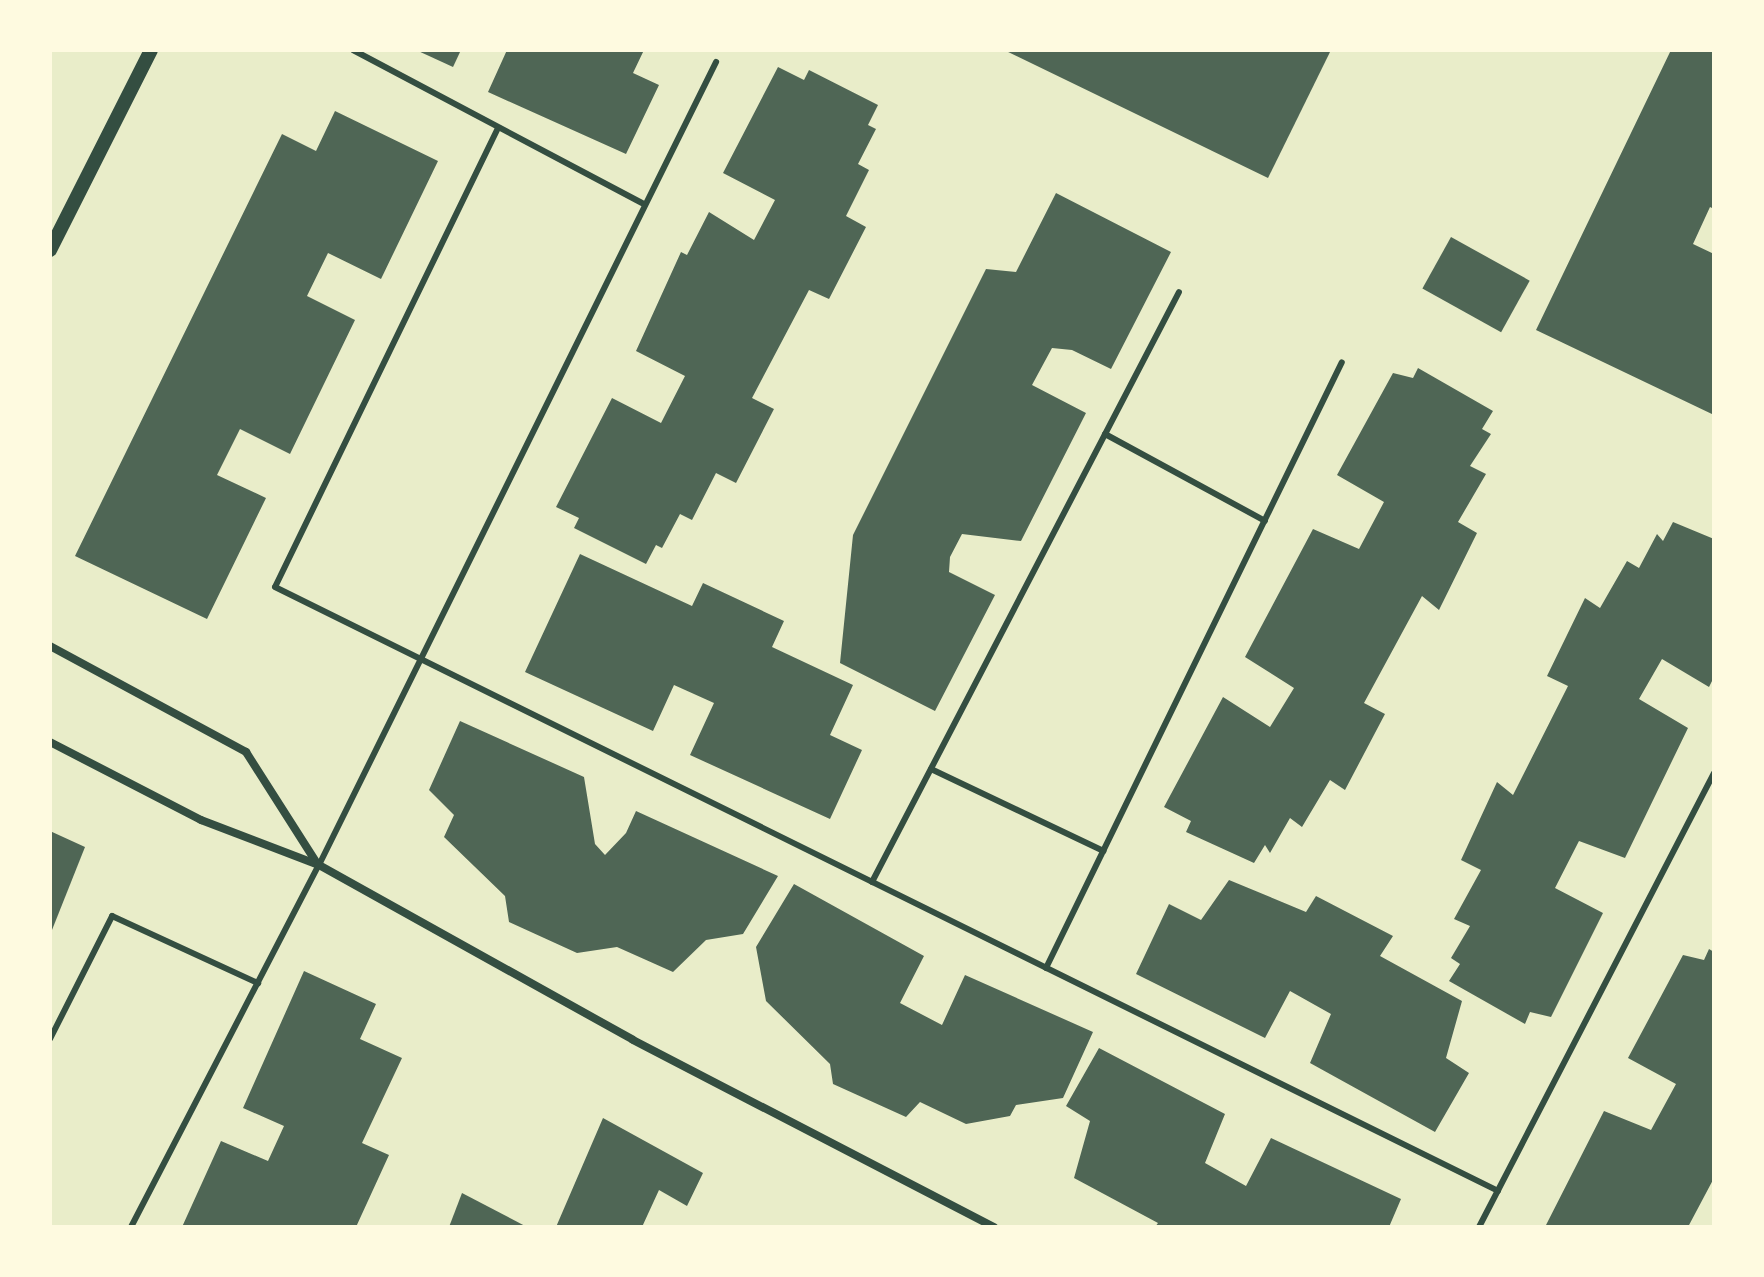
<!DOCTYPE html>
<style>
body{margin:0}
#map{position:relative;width:1764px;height:1277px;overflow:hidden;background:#e9edc9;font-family:"PT Sans",sans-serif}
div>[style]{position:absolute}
.building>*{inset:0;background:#4f6655;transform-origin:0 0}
.service>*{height:6px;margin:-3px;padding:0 3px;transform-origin:3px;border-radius:3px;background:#344e41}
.minor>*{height:8px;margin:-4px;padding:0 4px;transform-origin:4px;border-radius:4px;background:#344e41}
.tertiary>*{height:14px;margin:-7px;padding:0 7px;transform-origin:7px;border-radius:7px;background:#344e41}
span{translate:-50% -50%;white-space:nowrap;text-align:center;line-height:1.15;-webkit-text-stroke:8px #fefae0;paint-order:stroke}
.frame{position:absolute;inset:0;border:52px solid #fefae0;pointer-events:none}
</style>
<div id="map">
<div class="building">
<i style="clip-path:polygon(416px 50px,461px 50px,453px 67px)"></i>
<i style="clip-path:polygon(507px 50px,644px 50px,633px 73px,659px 85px,626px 154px,488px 92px)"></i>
<i style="clip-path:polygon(1004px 50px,1331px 50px,1268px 178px)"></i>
<i style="clip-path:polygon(1671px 50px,1714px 50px,1714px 209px,1710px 207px,1693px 244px,1714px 254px,1714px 415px,1536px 330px)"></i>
<i style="clip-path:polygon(778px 67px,804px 80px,809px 70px,878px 105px,868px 125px,876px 129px,858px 164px,869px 170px,846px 216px,866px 227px,829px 299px,809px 290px,752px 398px,774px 409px,736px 483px,716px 473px,692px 520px,680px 514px,662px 548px,656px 545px,646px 564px,574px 528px,579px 518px,556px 507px,612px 398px,661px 423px,685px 376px,636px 351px,681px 252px,687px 255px,709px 212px,754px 240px,775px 200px,723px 173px)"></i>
<i style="clip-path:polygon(335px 111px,438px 161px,381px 279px,328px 253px,307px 296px,355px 320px,290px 454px,240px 429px,217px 475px,266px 498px,207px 619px,75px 556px,282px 134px,316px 151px)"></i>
<i style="clip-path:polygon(1056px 193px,1171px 252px,1111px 369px,1072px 350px,1052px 348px,1032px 385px,1086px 413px,1021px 541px,962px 534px,950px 557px,949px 572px,995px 595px,935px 711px,840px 663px,853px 535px,986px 269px,1016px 272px)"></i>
<i style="left:1451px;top:237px;width:90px;height:59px;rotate:29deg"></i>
<i style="clip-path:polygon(1418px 368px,1493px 411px,1482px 429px,1491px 434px,1470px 466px,1486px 474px,1458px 522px,1477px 533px,1439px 610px,1422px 596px,1364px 703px,1385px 714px,1345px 790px,1330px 780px,1302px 827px,1290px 818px,1270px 853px,1265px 845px,1254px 863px,1186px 832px,1191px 821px,1164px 807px,1223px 697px,1270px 727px,1294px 688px,1245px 657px,1313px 529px,1359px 549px,1384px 502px,1337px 475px,1393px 373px,1413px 378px)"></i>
<i style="clip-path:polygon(1673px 522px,1714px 539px,1714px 677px,1709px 687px,1662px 659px,1639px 699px,1688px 728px,1625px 858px,1579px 841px,1555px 888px,1603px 913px,1551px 1017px,1530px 1012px,1525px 1024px,1449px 981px,1460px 964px,1451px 958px,1470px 926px,1454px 919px,1481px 870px,1461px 860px,1497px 782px,1513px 795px,1568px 686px,1547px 676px,1585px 598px,1600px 608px,1627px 561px,1639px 568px,1657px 534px,1663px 541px)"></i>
<i style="clip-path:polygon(580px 554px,692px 606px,703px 583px,784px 621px,772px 647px,853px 685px,830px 735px,862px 750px,830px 819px,690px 755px,714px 703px,674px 685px,653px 731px,525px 672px)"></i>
<i style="clip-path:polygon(460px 721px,584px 777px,595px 844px,605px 855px,626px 833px,636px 811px,778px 876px,743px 934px,706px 940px,673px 972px,617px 947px,577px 953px,509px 922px,505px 896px,444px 837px,454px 815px,429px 790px)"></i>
<i style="clip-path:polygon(50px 831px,85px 847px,50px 935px)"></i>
<i style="clip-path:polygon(1229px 880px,1306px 912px,1316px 896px,1393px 936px,1380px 956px,1462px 1001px,1446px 1058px,1469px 1073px,1435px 1132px,1310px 1063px,1331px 1014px,1290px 991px,1265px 1038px,1136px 974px,1169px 904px,1201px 920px)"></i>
<i style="clip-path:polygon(794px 884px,924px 956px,900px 1003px,942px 1025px,965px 975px,1093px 1032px,1063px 1098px,1016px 1105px,1010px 1116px,966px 1124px,920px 1102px,906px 1117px,833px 1084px,830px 1064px,766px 1001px,756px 947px)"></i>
<i style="clip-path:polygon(1709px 949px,1714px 952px,1714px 1178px,1688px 1227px,1545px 1227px,1604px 1111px,1651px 1130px,1676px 1084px,1628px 1058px,1683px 955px,1704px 960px)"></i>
<i style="clip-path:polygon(304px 971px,376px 1004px,360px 1039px,402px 1058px,362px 1143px,389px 1155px,356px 1227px,182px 1227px,221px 1141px,268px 1161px,284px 1126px,243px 1108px)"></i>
<i style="clip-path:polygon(1099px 1048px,1225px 1114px,1205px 1163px,1246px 1186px,1271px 1138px,1401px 1199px,1389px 1227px,1155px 1227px,1158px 1223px,1074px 1178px,1090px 1121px,1066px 1106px)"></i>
<i style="clip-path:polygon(603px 1118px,703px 1173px,687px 1206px,659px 1190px,642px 1227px,556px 1227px)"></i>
<i style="clip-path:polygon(462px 1193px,527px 1227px,449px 1227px)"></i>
</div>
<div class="service">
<i style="left:353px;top:50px;width:327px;rotate:27.9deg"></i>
<i style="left:498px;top:128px;width:510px;rotate:115.91deg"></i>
<i style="left:275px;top:587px;width:1364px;rotate:26.28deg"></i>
<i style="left:1105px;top:434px;width:182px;rotate:28.5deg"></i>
<i style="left:931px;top:769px;width:191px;rotate:25.4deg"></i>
<i style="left:872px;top:882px;width:665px;rotate:-62.51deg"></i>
<i style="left:1046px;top:968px;width:674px;rotate:-63.97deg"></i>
<i style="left:50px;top:1039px;width:138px;rotate:-63.2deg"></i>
<i style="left:112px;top:916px;width:161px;rotate:24.7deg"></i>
<i style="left:131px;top:1227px;width:408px;rotate:-62.6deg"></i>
<i style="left:319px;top:865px;width:896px;rotate:-63.69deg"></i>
<i style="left:1479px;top:1227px;width:511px;rotate:-62.63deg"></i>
</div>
<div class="minor">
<i style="left:50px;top:646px;width:223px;rotate:28.4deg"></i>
<i style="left:246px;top:752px;width:134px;rotate:57.5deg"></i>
<i style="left:50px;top:742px;width:170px;rotate:27.3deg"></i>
<i style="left:201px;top:820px;width:126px;rotate:20.9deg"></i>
<i style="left:319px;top:865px;width:359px;rotate:29.1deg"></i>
<i style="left:633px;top:1040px;width:407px;rotate:27.4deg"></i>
</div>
<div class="tertiary">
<i style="left:50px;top:250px;width:224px;rotate:-63.2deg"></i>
</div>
<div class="frame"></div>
</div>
